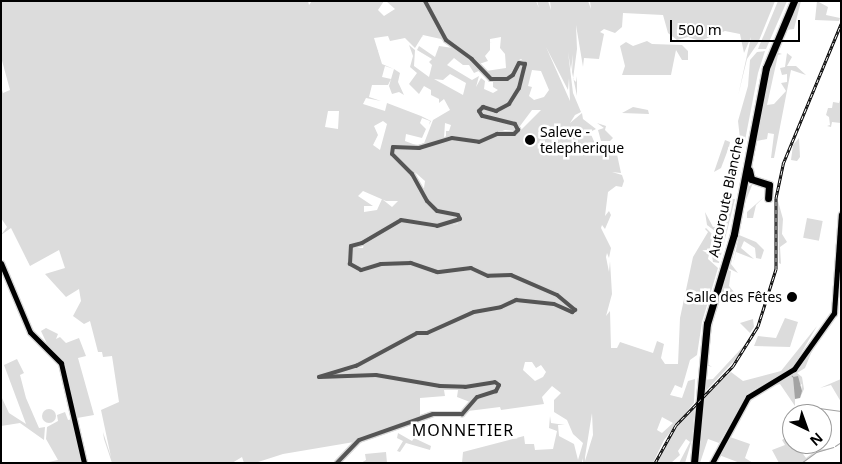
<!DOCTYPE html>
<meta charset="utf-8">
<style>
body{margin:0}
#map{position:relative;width:842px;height:464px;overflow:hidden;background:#fff;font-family:"Noto Sans",sans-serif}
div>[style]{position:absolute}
.green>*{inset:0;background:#dcdcdc;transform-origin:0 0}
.round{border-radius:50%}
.water>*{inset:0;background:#a3a3a3}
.stream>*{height:1px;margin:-0.5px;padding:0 0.5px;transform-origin:0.5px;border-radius:0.5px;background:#a3a3a3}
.roads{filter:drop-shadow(1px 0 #dbdbdb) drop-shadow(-1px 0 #dbdbdb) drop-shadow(0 1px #dbdbdb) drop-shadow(0 -1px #dbdbdb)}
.minor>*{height:4px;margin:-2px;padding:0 2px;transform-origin:2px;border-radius:2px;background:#555}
.major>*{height:5px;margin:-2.5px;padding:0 2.5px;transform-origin:2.5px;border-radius:2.5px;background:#000}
.highway>*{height:7px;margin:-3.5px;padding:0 3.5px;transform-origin:3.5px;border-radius:3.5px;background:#000}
.rail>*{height:3px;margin-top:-1.5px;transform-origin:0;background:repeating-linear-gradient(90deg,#fff 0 4px,#000 0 8px);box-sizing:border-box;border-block:1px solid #000}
.dots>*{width:14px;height:14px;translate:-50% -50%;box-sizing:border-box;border:2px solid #fff;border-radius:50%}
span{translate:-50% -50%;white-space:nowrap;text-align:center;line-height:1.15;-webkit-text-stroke:5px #fff;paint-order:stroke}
.poi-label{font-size:14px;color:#000}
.left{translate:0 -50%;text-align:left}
.right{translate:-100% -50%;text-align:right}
.street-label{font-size:14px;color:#000}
.quarter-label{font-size:16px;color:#000;letter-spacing:1px}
.frame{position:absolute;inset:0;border:2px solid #000;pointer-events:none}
.north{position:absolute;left:782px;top:404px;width:50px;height:50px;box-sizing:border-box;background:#fff;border:1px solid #999;border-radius:50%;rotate:138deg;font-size:14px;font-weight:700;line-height:20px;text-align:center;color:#000}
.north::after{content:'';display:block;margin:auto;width:18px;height:22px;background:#000;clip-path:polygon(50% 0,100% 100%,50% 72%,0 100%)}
.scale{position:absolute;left:670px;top:20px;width:130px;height:22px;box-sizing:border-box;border:2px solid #000;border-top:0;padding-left:6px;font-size:15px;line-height:18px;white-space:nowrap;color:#000;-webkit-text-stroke:4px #fff;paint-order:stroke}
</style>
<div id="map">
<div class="green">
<i style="clip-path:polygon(evenodd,1px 1px,308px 1px,309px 5px,312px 1px,384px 1px,378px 10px,384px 16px,395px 9px,386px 1px,423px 1px,448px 45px,441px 39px,423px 35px,415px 48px,405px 38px,390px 41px,384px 49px,390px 41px,388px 36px,374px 38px,382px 64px,394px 69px,400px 73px,398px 82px,404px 95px,399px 92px,392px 94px,389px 86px,394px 69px,385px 66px,382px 77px,391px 79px,388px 85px,372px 85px,369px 97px,381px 101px,366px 98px,363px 104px,385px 111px,387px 103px,421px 116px,431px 121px,429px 125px,430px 121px,422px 118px,420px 123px,426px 129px,422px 138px,406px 134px,405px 141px,421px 147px,396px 144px,390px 153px,413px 178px,420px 194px,435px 212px,458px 218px,435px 225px,404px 219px,360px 243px,351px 244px,347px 256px,354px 269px,351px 247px,363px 248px,364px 244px,400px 222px,441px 226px,457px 224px,461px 220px,459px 214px,442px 213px,432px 205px,418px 187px,424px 188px,425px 181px,394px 154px,394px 148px,419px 151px,449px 140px,476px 143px,500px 135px,515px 136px,541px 110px,532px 110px,520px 126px,483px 114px,483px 109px,494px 112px,511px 104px,520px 88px,527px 64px,521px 59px,517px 61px,508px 77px,490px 76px,486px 71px,506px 68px,505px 54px,500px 48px,501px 37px,490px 39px,490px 50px,485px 56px,488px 61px,479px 64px,448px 41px,426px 1px,536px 1px,539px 8px,537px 1px,548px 1px,551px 10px,550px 1px,588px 1px,591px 9px,590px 1px,775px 1px,758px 43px,747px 59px,738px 96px,751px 37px,744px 53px,740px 34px,725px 31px,700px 41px,688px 37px,677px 40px,668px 33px,663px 15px,623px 13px,622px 27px,615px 33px,604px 29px,600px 32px,604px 34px,599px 59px,584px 58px,583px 67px,576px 25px,577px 49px,573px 79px,576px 82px,577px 76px,577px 96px,572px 72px,573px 54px,571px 70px,568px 52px,573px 93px,581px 112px,575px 115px,570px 123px,582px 113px,583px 119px,596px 129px,590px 132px,596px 146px,615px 145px,621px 173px,612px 172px,622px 175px,624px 181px,622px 187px,616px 186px,608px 192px,605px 216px,609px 211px,611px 215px,605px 229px,602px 225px,601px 228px,611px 248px,609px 258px,607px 253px,606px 257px,609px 272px,610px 261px,612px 294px,606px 316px,610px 311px,611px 348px,617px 348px,620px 342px,653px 353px,657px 341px,664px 344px,661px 358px,665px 364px,678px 364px,680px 318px,693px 257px,708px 232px,705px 229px,706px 228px,713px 235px,708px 259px,718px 268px,702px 322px,697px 355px,690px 360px,682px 388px,675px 385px,670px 395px,682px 398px,688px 381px,695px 379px,694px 403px,664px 440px,653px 463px,583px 463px,583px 458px,582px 463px,462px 463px,463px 452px,524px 436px,525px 444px,534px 444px,535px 450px,553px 449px,557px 431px,549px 428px,550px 416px,551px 423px,565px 425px,558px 425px,559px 436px,574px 444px,578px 460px,583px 443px,573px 434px,567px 420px,554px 412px,554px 400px,561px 393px,552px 386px,542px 397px,544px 404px,501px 410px,500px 407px,468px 411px,476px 399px,492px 390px,479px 394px,470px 402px,457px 397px,458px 390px,444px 390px,445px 396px,420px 398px,420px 417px,354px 442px,283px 454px,255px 463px,244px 463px,242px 457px,232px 463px,112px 463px,104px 439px,103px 432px,111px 457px,101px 410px,119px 402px,112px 356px,103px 357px,102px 352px,98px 352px,90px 321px,84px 324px,73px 316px,81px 301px,79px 289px,66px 297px,45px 274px,65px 268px,59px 250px,30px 266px,11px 228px,1px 235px,7px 227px,1px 218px,1px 87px,3px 93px,10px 90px,1px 57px,1px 1px,546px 47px,568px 90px,569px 78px,570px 101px,546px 47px,1px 1px,532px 70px,541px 71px,549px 90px,544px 97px,534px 100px,529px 96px,532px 87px,528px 86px,532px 70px,1px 1px,328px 111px,339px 111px,338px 129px,325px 127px,328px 111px,1px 1px,383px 121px,387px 124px,380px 150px,373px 145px,378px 135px,374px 126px,383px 121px,1px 1px,363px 191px,386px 201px,398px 201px,392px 207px,382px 199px,377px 210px,364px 212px,364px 206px,373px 206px,358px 196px,363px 191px,1px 1px,525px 362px,532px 362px,536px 368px,541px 365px,546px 372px,543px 377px,535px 381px,523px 370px,525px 362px,1px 1px,592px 413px,593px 435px,585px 461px,585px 457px,592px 413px,1px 1px,662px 417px,673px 423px,662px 433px,657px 430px,662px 417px)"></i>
<i style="clip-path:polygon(778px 1px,787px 1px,766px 49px,758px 49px)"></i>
<i style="clip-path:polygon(797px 1px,801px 1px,794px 29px,786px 30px,777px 50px,773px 49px)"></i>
<i style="clip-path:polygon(817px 1px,828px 7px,826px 15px,840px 18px,839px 21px,815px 20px)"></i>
<i style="clip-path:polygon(647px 41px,652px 44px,682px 45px,688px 51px,688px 60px,682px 60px,676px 50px,671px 75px,622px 75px,625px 66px,620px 46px,626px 42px,633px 46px)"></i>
<i style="clip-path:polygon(evenodd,409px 45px,415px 50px,414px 66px,429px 77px,432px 65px,429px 62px,432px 59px,417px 50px,419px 46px,435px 57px,439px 46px,453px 48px,481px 70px,474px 73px,469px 65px,463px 65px,454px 58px,447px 65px,472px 80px,479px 76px,476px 87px,481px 78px,485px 81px,484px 89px,493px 93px,498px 90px,493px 87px,493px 82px,507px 80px,523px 64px,517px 89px,509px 102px,498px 109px,483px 105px,476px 110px,481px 117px,515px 125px,515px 131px,505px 130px,478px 140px,446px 138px,446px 131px,449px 131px,451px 125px,445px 123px,444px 138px,423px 146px,433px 120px,450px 110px,444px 99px,439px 103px,439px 99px,431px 95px,431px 90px,424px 86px,419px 94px,409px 84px,417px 73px,410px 67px,413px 56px,409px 45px,450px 74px,466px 83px,463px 95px,434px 79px,443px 80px,450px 74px)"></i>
<i style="clip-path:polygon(765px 51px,758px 73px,742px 156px,738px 121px,748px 86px,750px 60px,757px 52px)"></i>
<i style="clip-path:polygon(776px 52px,782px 54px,778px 55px,767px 105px,774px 104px,786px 91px,781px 83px,787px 82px,787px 74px,782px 75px,780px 68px,785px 67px,787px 53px,792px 57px,787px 66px,796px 66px,806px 75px,791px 70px,774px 158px,771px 158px,774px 134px,768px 133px,767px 139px,757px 141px,752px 161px,766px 74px)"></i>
<i style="clip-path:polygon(841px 97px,841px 123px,832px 122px,831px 127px,827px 126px,830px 125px,829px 117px,826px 115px,828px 108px,832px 108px,833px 102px,839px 103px)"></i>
<i style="clip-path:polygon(633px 107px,648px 110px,649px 114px,622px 113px)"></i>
<i style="clip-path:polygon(597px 123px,606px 126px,605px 130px,613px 138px,610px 141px,601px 141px,598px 130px,604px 128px)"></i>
<i style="clip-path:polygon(799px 138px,800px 157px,797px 161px,791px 160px,793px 145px)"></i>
<i style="clip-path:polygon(725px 140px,730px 142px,729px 147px,721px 168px,714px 172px)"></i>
<i style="clip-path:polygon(753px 183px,744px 205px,731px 264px,738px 273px,726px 267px,747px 188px)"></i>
<i style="clip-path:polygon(765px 196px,756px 205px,753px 218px,747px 218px,747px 212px)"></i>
<i style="clip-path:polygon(732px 199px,735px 199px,719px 263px,713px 262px,711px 251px,715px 231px,707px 225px,705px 212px,713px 227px,720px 226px,720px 204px,727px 215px)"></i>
<i style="clip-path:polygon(778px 201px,783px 219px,782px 234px,787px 242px,780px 247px,781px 264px,779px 263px)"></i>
<i style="left:807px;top:218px;width:16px;height:20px;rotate:11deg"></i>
<i style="clip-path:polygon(739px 235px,756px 242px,764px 250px,761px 259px,756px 258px,755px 248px,744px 241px,741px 248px,754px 259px,736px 252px,733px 265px)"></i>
<i style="clip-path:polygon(725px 269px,731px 271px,729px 286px,734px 292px,732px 299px,725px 292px,722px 294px,713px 322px,706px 363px,712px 367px,706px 365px,705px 345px)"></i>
<i style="clip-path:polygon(785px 318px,798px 322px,790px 347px,754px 346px,758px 336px,776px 338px)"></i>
<i style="clip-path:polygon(753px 319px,754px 327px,750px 333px,740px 323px)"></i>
<i style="clip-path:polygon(817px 326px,793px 367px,748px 393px,719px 443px,708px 439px,700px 463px,696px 463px,703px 398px,731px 372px,743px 381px,781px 371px)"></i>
<i style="clip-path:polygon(46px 328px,58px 334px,56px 339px,60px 337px,66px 343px,79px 338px,86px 356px,78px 358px,94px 415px,77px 418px,62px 361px,48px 346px,41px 331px)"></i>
<i style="clip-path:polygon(751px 338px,736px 359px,702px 395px,703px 380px,713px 379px)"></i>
<i style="clip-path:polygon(816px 341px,805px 368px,797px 373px,802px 377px,804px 389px,800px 398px,802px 384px,795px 388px,795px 406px,780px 384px,762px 388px,792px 373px)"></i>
<i style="clip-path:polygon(17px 359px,24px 373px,20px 375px,26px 398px,39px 428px,45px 427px,44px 440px,20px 423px,1px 426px,1px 396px,9px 413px,26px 424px,4px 365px)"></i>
<i style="clip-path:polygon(841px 379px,841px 402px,831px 385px,820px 388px)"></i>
<i style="clip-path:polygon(695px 405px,692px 440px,685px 463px,679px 463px,690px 442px,686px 439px,678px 451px,680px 455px,671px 463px,657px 463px,671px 434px)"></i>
<i class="round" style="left:42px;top:409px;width:14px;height:14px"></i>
<i style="clip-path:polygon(65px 412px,68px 420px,73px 419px,83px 463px,44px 463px,58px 460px,46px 439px,47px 427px,58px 421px,57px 415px)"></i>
<i style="clip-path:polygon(398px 433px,412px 441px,414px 438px,431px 446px,430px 450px,406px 443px,400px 452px,397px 451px,403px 441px,397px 438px)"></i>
<i style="clip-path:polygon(789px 435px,792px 444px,796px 444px,806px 458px,817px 450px,833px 448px,816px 453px,803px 463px,779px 463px,772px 450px,785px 445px,782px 440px)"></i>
<i style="clip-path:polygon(730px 437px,750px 444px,745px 458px,753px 463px,740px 463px,719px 455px)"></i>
<i style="clip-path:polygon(386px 452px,387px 463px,361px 463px,366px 460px,365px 454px)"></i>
</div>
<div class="water">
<i style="clip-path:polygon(798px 376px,802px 391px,800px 398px,795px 399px,793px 377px)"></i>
</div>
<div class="stream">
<i style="left:791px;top:375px;width:3px;rotate:45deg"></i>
<i style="left:819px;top:408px;width:22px;rotate:8deg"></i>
<i style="left:835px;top:446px;width:7px;rotate:-34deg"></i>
<i style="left:801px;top:463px;width:19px;rotate:-36deg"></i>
<i style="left:816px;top:452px;width:18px;rotate:-16deg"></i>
</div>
<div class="roads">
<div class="minor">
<i style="left:319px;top:377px;width:39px;rotate:-17deg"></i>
<i style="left:356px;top:366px;width:69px;rotate:-28.4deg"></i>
<i style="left:417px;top:333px;width:10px"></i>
<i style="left:427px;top:333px;width:51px;rotate:-24.1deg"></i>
<i style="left:474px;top:312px;width:27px;rotate:-10deg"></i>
<i style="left:501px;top:307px;width:17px;rotate:-25deg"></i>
<i style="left:516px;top:300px;width:38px;rotate:6deg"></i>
<i style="left:554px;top:304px;width:20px;rotate:24deg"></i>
<i style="left:572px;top:312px;width:4px;rotate:-34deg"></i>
<i style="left:575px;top:310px;width:23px;rotate:-140deg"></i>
<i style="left:557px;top:295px;width:50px;rotate:-156.5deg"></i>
<i style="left:511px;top:275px;width:23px;rotate:178deg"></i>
<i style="left:488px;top:276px;width:19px;rotate:-155deg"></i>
<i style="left:471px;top:268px;width:34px;rotate:173deg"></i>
<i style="left:437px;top:272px;width:28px;rotate:-161deg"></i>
<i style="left:411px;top:263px;width:30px;rotate:178deg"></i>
<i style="left:381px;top:264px;width:21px;rotate:163deg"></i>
<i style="left:361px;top:270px;width:13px;rotate:-151deg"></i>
<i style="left:350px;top:264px;width:18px;rotate:-87deg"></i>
<i style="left:351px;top:246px;width:11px;rotate:-15deg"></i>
<i style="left:362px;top:243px;width:45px;rotate:-30.5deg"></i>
<i style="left:401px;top:220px;width:36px;rotate:9deg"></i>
<i style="left:437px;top:226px;width:24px;rotate:-17deg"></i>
<i style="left:460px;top:219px;width:4px;rotate:-117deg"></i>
<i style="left:458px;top:215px;width:21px;rotate:-169deg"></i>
<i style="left:437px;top:211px;width:14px;rotate:-135deg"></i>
<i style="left:427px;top:201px;width:31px;rotate:-119deg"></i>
<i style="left:412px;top:174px;width:28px;rotate:-135deg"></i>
<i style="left:392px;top:154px;width:7px;rotate:-82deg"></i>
<i style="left:393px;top:147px;width:26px;rotate:2deg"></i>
<i style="left:419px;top:148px;width:34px;rotate:-17deg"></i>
<i style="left:452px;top:138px;width:27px;rotate:8deg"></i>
<i style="left:479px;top:142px;width:20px;rotate:-24deg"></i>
<i style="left:497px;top:134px;width:17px"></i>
<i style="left:514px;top:134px;width:6px;rotate:-45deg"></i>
<i style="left:518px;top:130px;width:7px;rotate:-117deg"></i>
<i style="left:515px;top:124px;width:34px;rotate:-166deg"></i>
<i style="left:482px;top:116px;width:6px;rotate:-121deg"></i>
<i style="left:479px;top:111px;width:6px;rotate:-45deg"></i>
<i style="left:483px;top:107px;width:14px;rotate:17deg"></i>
<i style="left:496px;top:111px;width:15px;rotate:-28deg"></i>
<i style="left:509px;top:104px;width:19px;rotate:-58deg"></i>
<i style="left:519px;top:88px;width:25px;rotate:-76deg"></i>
<i style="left:525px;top:64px;width:6px;rotate:-171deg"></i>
<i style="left:519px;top:63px;width:13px;rotate:117deg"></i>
<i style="left:513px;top:75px;width:7px;rotate:146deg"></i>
<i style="left:507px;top:79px;width:16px;rotate:180deg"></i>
<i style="left:491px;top:79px;width:28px;rotate:-134deg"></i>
<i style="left:472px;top:59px;width:32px;rotate:-144deg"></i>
<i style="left:446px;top:40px;width:44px;rotate:-118.3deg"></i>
<i style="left:319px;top:377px;width:57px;rotate:-2deg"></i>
<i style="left:376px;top:375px;width:65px;rotate:9.8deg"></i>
<i style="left:440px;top:386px;width:25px;rotate:2deg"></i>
<i style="left:465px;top:387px;width:30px;rotate:-9deg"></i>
<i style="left:495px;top:382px;width:5px;rotate:37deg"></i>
<i style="left:499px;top:385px;width:7px;rotate:117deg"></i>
<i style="left:496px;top:391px;width:20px;rotate:162deg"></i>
<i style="left:477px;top:397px;width:23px;rotate:131deg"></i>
<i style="left:462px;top:414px;width:29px;rotate:180deg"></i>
<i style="left:433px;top:414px;width:78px;rotate:160.6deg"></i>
<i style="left:359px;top:440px;width:32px;rotate:134deg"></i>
</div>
<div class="major">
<i style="left:1px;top:263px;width:75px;rotate:67.2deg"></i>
<i style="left:30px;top:332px;width:44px;rotate:45deg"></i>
<i style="left:61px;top:363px;width:103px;rotate:77deg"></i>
<i style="left:712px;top:463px;width:75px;rotate:-61.4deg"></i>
<i style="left:748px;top:397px;width:54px;rotate:-31.3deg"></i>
<i style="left:794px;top:369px;width:69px;rotate:-54.5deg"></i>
<i style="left:834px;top:313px;width:99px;rotate:-86deg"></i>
</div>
<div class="highway">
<i style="left:749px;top:170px;width:9px;rotate:77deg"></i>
<i style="left:751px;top:179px;width:19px;rotate:18deg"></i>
<i style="left:769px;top:185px;width:13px;rotate:94deg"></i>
<i style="left:694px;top:463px;width:140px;rotate:-84.7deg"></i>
<i style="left:707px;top:324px;width:94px;rotate:-73.3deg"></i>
<i style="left:734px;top:234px;width:169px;rotate:-79.1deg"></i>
<i style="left:766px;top:68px;width:73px;rotate:-67.3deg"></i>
</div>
</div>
<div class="rail">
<i style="left:655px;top:463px;width:43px;rotate:-61.1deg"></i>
<i style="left:676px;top:425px;width:82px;rotate:-46deg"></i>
<i style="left:733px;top:366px;width:47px;rotate:-58deg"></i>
<i style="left:758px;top:326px;width:60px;rotate:-72.5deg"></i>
<i style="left:776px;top:269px;width:71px;rotate:-90deg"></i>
<i style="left:776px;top:198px;width:35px;rotate:-78deg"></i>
<i style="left:783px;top:164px;width:152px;rotate:-67.5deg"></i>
</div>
<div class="dots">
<i style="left:530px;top:140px;background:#000"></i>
<i style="left:792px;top:297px;background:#000"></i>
</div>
<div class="poi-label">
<span class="left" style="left:540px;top:140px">Saleve -<br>telepherique</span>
<span class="right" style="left:782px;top:297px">Salle des Fêtes</span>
</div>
<div class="street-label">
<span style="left:726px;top:197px;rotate:-78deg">Autoroute Blanche</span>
</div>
<div class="quarter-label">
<span style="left:463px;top:430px">MONNETIER</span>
</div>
<div class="frame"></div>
<div class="north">N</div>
<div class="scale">500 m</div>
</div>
